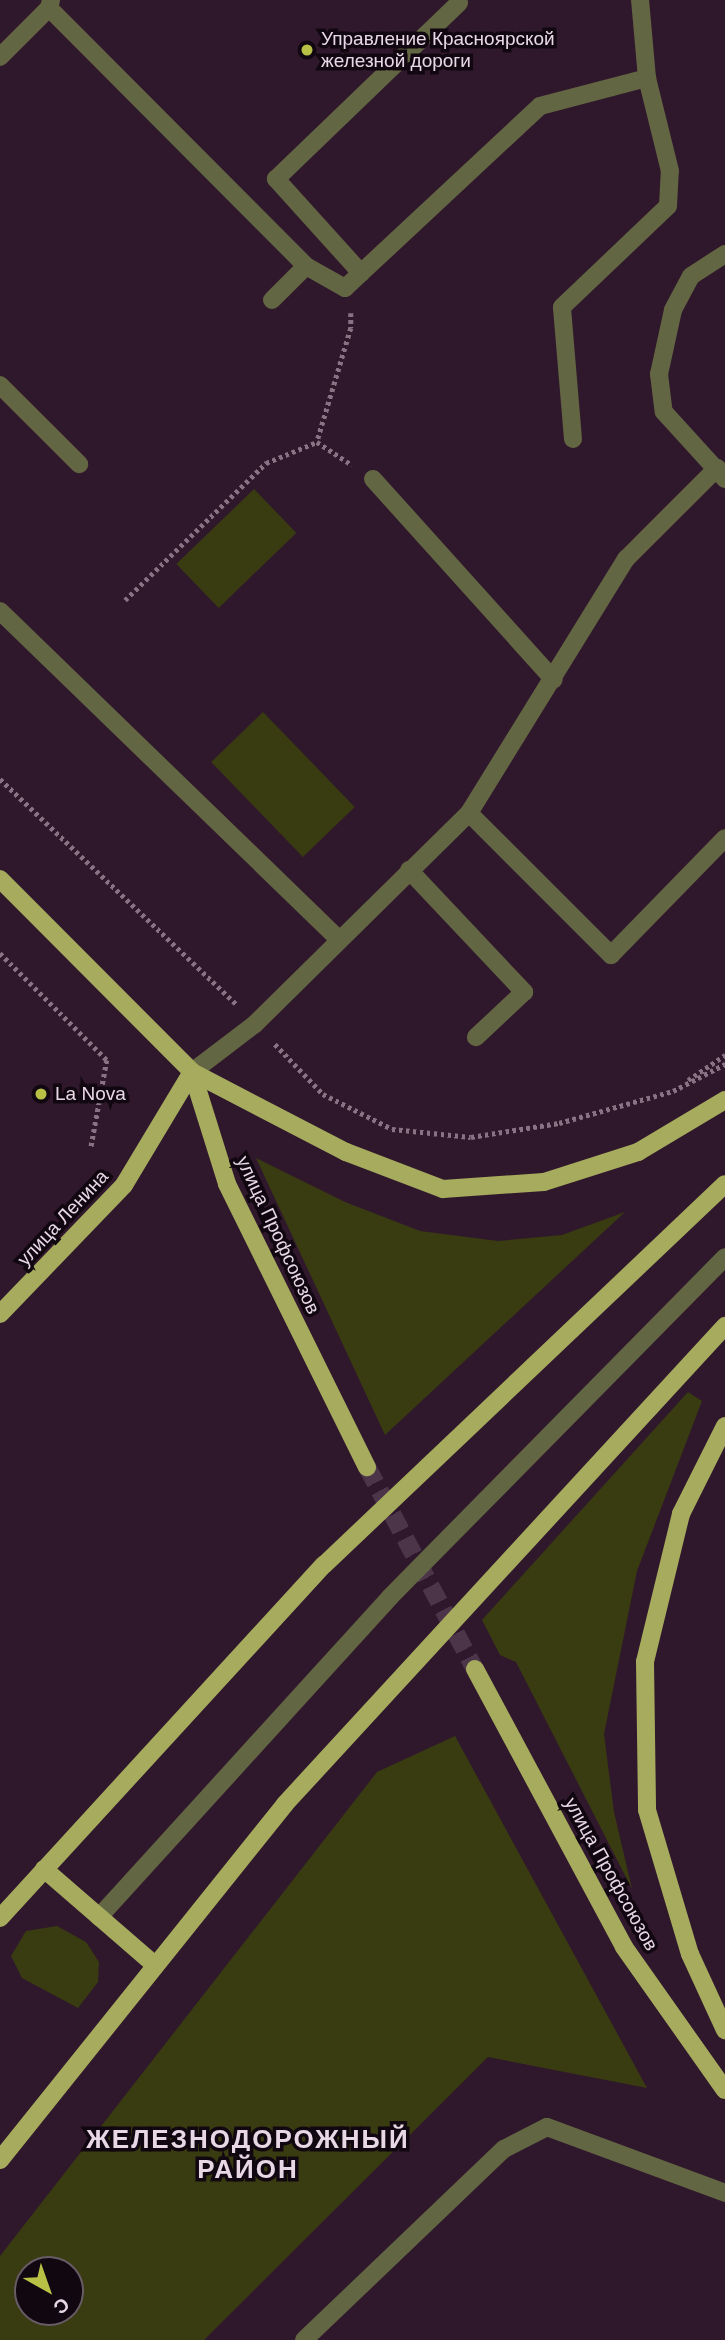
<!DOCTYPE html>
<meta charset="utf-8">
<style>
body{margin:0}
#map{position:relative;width:725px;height:2340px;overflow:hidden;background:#30182c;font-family:Arial,sans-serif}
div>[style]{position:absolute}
.green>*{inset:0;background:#393b11;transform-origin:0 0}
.major-tunnel>*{height:18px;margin-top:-9px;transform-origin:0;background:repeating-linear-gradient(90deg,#4c3548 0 18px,transparent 0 27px)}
.path>*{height:4.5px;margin-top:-2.25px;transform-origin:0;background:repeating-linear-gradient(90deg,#877383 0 3.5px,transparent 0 7px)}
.minor>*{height:18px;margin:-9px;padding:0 9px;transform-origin:9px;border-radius:9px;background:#636642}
.major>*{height:18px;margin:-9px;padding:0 9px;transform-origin:9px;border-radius:9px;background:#a6ab5d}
.dots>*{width:19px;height:19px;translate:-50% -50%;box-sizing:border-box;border:4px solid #110710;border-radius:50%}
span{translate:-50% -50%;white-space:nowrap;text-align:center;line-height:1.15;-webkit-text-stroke:7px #110710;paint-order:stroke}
.poi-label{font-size:19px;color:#e8d8e5}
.left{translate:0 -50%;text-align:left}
.street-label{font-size:19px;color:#e8d8e5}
.district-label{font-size:26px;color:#e8d8e5;font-weight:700;letter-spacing:2px}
.north{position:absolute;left:14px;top:2256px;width:70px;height:70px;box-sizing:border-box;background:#110710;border:2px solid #675b65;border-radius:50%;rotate:140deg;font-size:19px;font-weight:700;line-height:28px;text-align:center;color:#e8d8e5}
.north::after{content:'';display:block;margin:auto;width:24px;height:32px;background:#b9c046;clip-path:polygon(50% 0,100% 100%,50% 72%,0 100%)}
</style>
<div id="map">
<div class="green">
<i style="left:254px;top:489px;width:61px;height:108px;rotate:46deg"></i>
<i style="left:263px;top:712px;width:132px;height:72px;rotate:46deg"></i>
<i style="clip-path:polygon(256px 1158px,345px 1202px,420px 1231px,498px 1241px,562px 1235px,625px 1212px,385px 1435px)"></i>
<i style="clip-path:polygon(688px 1392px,702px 1401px,637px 1571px,604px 1734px,614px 1812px,632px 1889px,516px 1662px,500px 1655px,482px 1620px)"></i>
<i style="clip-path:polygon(evenodd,455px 1736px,647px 2088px,488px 2057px,204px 2340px,0 2340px,0 2256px,377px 1772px,455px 1736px,28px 2270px,70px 2270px,70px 2312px,28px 2312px,28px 2270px)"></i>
<i style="clip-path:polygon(57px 1926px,86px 1942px,99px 1962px,98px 1982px,78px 2008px,22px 1978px,11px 1956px,26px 1931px)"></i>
</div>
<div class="major-tunnel">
<i style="left:367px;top:1467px;width:229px;rotate:61.9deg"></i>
</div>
<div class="path">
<i style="left:351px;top:313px;width:15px;rotate:90deg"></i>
<i style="left:351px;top:328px;width:119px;rotate:106.6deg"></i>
<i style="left:317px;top:442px;width:42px;rotate:33.3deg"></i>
<i style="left:125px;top:600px;width:197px;rotate:-44.2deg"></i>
<i style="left:266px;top:463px;width:55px;rotate:-22.4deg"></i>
<i style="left:0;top:779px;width:327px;rotate:43.6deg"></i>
<i style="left:0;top:953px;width:151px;rotate:45deg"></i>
<i style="left:107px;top:1060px;width:89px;rotate:100.3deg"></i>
<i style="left:275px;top:1044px;width:69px;rotate:46.2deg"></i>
<i style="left:323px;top:1094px;width:77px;rotate:26.9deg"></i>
<i style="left:392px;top:1129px;width:79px;rotate:5.8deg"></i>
<i style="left:471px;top:1137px;width:89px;rotate:-9deg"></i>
<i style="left:559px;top:1123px;width:118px;rotate:-15.7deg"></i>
<i style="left:673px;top:1091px;width:59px;rotate:-27.4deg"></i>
<i style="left:688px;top:1080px;width:45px;rotate:-34deg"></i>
</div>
<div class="minor">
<i style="left:49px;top:8px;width:364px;rotate:45.1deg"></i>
<i style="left:306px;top:266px;width:45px;rotate:29.4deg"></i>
<i style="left:345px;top:288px;width:22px;rotate:-43deg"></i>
<i style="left:361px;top:273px;width:127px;rotate:-132.1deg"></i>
<i style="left:276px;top:179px;width:254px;rotate:-43.9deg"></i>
<i style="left:0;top:57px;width:69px;rotate:-45deg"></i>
<i style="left:49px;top:8px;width:8px;rotate:-76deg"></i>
<i style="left:725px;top:254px;width:40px;rotate:147.1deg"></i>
<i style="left:691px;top:276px;width:38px;rotate:118deg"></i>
<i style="left:673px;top:310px;width:66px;rotate:102.3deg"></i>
<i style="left:659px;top:374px;width:38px;rotate:83deg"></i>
<i style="left:664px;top:412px;width:91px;rotate:47.7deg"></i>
<i style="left:361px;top:273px;width:245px;rotate:-43deg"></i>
<i style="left:540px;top:106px;width:111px;rotate:-14.7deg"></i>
<i style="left:272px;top:300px;width:48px;rotate:-45deg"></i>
<i style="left:0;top:385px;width:112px;rotate:45deg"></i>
<i style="left:573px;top:439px;width:132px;rotate:-94.8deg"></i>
<i style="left:562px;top:307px;width:146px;rotate:-43.6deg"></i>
<i style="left:668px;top:206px;width:35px;rotate:-87deg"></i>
<i style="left:670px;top:171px;width:96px;rotate:-103.9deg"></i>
<i style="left:647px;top:78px;width:78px;rotate:-95.1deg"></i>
<i style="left:373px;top:479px;width:270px;rotate:48deg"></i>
<i style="left:0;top:611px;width:472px;rotate:44.1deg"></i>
<i style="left:469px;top:813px;width:201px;rotate:45deg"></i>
<i style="left:611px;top:955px;width:163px;rotate:-45.7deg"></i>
<i style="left:409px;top:870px;width:168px;rotate:46.7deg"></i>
<i style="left:524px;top:992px;width:66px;rotate:136.8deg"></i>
<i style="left:192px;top:1072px;width:79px;rotate:-37.3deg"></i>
<i style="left:255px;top:1024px;width:301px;rotate:-44.6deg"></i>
<i style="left:469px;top:813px;width:299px;rotate:-58.3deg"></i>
<i style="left:626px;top:559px;width:129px;rotate:-45deg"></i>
<i style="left:99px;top:1917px;width:433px;rotate:-47.7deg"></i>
<i style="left:390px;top:1597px;width:477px;rotate:-45.4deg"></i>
<i style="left:304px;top:2340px;width:277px;rotate:-43.7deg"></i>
<i style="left:504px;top:2149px;width:48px;rotate:-27.1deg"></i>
<i style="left:547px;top:2127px;width:190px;rotate:20.3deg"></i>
</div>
<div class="major">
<i style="left:0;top:879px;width:272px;rotate:45.1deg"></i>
<i style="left:192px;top:1072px;width:117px;rotate:72.6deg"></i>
<i style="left:227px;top:1184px;width:316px;rotate:63.7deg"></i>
<i style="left:192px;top:1072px;width:174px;rotate:27.5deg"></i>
<i style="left:346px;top:1152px;width:104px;rotate:20.9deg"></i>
<i style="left:443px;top:1189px;width:101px;rotate:-4deg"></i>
<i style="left:544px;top:1182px;width:99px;rotate:-17.7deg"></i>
<i style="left:638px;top:1152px;width:101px;rotate:-30.9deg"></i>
<i style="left:0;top:1314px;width:179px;rotate:-46.1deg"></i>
<i style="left:124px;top:1185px;width:132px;rotate:-59deg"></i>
<i style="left:725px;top:1426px;width:98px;rotate:116.6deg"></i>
<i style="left:681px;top:1514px;width:152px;rotate:103.7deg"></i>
<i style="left:645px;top:1662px;width:148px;rotate:89.2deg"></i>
<i style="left:647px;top:1810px;width:150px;rotate:73.4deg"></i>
<i style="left:690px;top:1954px;width:84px;rotate:65.3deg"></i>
<i style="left:475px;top:1669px;width:315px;rotate:61.8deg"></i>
<i style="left:624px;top:1947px;width:175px;rotate:54.8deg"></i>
<i style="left:44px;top:1869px;width:147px;rotate:40.9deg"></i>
<i style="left:0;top:1918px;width:479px;rotate:-47.5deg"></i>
<i style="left:324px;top:1565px;width:553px;rotate:-43.53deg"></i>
<i style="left:0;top:2160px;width:456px;rotate:-51.3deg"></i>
<i style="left:285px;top:1804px;width:650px;rotate:-47.37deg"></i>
</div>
<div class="dots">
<i style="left:307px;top:50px;background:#b9c046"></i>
<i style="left:41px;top:1094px;background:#b9c046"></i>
</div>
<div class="poi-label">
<span class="left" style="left:321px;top:50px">Управление Красноярской<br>железной дороги</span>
<span class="left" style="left:55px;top:1094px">La Nova</span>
</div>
<div class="street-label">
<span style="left:63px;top:1218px;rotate:-47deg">улица Ленина</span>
<span style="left:278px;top:1235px;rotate:65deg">улица Профсоюзов</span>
<span style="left:611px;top:1874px;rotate:61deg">улица Профсоюзов</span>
</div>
<div class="district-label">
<span style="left:248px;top:2155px">ЖЕЛЕЗНОДОРОЖНЫЙ<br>РАЙОН</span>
</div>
<div class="north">С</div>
</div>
